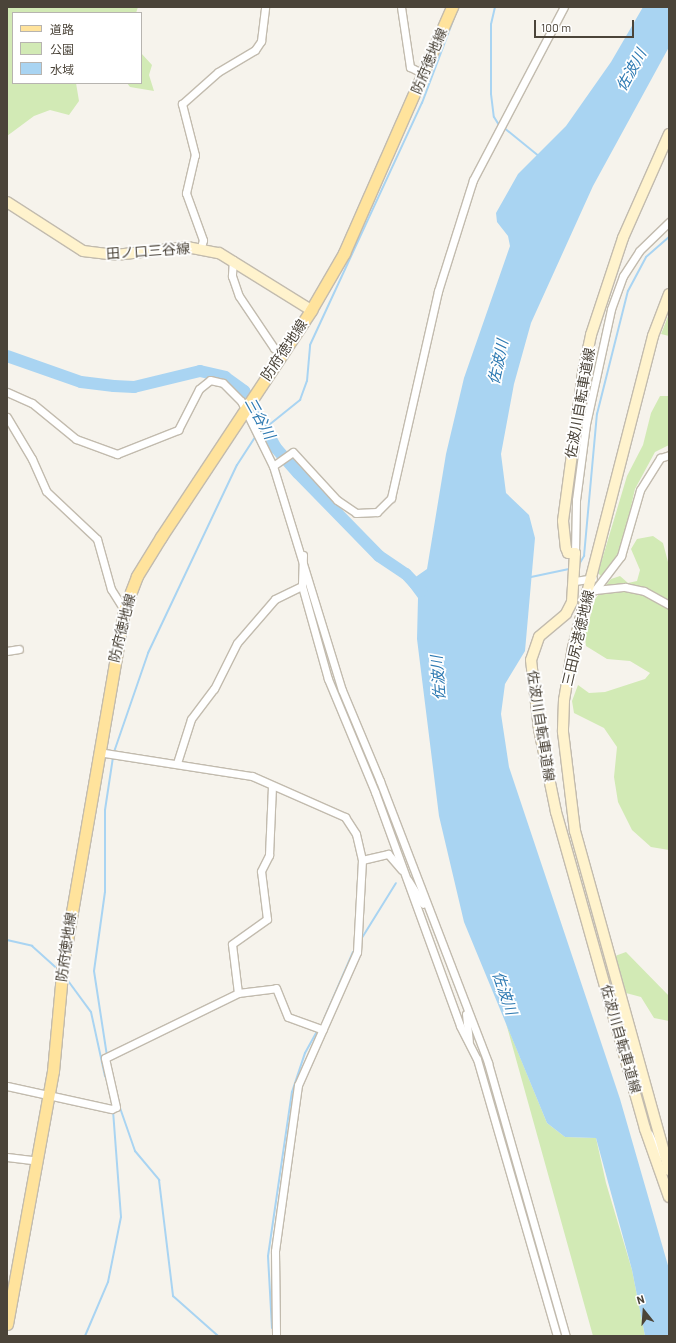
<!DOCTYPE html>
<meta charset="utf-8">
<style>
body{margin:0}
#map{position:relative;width:676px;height:1343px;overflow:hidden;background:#f6f3ec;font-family:Barlow,"Noto Sans JP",sans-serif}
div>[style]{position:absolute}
.green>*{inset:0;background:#d2eab5}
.water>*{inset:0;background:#a9d4f2}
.stream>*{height:2px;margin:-1px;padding:0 1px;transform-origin:1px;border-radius:1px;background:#a9d4f2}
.river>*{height:12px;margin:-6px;padding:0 6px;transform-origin:6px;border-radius:6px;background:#a9d4f2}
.roads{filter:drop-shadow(1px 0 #c2bbae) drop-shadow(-1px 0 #c2bbae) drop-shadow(0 1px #c2bbae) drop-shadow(0 -1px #c2bbae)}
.street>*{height:7px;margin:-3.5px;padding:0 3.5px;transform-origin:3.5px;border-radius:3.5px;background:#fff}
.secondary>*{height:10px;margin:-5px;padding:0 5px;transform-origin:5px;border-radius:5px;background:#fff3cd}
.primary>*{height:11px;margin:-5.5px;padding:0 5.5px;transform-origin:5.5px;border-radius:5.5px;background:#ffe39c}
span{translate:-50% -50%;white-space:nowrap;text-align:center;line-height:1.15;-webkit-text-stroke:3.5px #fff;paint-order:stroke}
.street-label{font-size:14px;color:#4b4439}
.water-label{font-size:15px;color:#2e7ab2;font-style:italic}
.frame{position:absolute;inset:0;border:8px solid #4b4439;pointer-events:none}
.legend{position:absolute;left:12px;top:12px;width:130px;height:72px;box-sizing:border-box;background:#fff;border:1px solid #b7b4b0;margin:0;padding:5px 7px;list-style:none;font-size:12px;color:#4b4439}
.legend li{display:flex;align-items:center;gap:8px;height:20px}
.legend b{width:20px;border:1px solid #b7b4b0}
.north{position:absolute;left:624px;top:1291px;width:40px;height:40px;-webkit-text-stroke:3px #fff;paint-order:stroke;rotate:343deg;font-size:11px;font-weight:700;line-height:16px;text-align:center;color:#4b4439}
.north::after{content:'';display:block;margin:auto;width:14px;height:18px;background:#4b4439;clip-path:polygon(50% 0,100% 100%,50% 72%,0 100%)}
.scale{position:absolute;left:534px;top:20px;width:100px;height:18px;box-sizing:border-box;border:2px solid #4b4439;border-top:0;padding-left:5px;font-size:12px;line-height:14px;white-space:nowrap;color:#4b4439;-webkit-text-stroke:3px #fff;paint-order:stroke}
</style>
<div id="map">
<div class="green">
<i style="clip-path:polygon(7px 7px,138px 7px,136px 13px,13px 13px,13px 83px,76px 83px,79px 101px,69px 115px,50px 110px,34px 116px,7px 136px)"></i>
<i style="clip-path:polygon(141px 53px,152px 65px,149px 75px,154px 91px,130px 87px,127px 83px,141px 83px)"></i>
<i style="clip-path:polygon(669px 314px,669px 336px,661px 334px)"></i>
<i style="clip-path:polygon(660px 396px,669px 396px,669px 445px,655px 452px,635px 489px,622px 546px,603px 578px,598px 573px,627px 476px,643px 445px,651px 413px)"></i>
<i style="clip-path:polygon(653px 536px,663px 543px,668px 562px,669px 850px,651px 847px,632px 830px,618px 802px,614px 777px,617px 747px,604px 728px,574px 713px,572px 701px,578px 685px,589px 693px,605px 692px,645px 679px,650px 673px,630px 661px,607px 659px,586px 646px,585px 636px,595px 599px,611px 579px,620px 576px,628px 583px,637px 581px,640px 570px,631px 549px,637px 539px)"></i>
<i style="clip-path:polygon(626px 952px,669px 996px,669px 1021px,654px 1018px,641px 997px,626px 993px,615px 956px)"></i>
<i style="clip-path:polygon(506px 1023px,547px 1123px,565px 1137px,596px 1138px,606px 1183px,632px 1270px,645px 1336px,593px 1336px)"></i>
</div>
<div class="water">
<i style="clip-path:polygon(643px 7px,669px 7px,669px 47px,593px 186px,531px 323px,514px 384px,501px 454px,506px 493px,529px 515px,535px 538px,525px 651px,505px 684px,501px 714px,509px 767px,620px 1099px,669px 1269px,669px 1336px,645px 1336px,632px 1270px,596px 1138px,565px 1137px,547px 1123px,464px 922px,439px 816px,417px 639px,418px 598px,407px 583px,427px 569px,446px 454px,464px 378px,510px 246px,508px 236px,497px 222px,496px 213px,518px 174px,566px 126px,611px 62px)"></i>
</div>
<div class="stream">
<i style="left:495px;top:7px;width:17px;rotate:103deg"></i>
<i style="left:491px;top:24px;width:70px;rotate:90deg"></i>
<i style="left:491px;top:94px;width:23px;rotate:83deg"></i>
<i style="left:494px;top:117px;width:9px;rotate:58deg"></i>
<i style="left:503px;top:127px;width:48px;rotate:39deg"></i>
<i style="left:259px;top:433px;width:53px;rotate:-38.8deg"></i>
<i style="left:300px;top:400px;width:20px;rotate:-70deg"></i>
<i style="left:307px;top:381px;width:36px;rotate:-85deg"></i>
<i style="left:310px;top:345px;width:267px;rotate:-65.2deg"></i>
<i style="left:422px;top:103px;width:103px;rotate:-69.4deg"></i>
<i style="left:578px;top:566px;width:12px;rotate:-59deg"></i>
<i style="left:584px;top:556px;width:143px;rotate:-84.8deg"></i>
<i style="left:597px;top:414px;width:127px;rotate:-75.9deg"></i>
<i style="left:628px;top:291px;width:38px;rotate:-62deg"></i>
<i style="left:646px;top:257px;width:30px;rotate:-41deg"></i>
<i style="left:531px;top:577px;width:40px;rotate:-12deg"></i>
<i style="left:114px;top:752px;width:105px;rotate:-71deg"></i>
<i style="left:148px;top:653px;width:208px;rotate:-64.7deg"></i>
<i style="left:237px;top:465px;width:35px;rotate:-57deg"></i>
<i style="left:7px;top:940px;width:26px;rotate:13deg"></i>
<i style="left:32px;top:946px;width:31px;rotate:42deg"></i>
<i style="left:360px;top:941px;width:68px;rotate:-58.2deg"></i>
<i style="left:66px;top:978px;width:42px;rotate:53.7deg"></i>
<i style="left:91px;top:1012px;width:66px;rotate:77.7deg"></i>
<i style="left:324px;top:1019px;width:73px;rotate:-66.6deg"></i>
<i style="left:107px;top:1056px;width:86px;rotate:-98.7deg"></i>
<i style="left:94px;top:971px;width:80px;rotate:-82.1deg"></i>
<i style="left:105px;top:892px;width:82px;rotate:-90deg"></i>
<i style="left:105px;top:810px;width:54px;rotate:-81.4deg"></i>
<i style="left:119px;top:1105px;width:49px;rotate:70.8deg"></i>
<i style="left:135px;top:1151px;width:38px;rotate:50deg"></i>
<i style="left:159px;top:1180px;width:117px;rotate:83.1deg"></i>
<i style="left:173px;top:1296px;width:60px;rotate:41.6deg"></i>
<i style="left:272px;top:1328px;width:72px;rotate:-93.2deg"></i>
<i style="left:268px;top:1256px;width:166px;rotate:-81.7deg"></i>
<i style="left:292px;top:1092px;width:41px;rotate:-71.6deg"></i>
<i style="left:305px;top:1053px;width:26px;rotate:-61deg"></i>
<i style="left:85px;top:1336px;width:59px;rotate:-66.9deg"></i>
<i style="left:108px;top:1282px;width:66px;rotate:-78.7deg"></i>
<i style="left:121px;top:1217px;width:106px;rotate:-94.3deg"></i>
</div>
<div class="river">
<i style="left:7px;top:356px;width:78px;rotate:19.4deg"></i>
<i style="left:81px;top:382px;width:33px;rotate:7deg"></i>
<i style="left:114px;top:386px;width:20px;rotate:3deg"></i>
<i style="left:134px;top:387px;width:68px;rotate:-13.6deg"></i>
<i style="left:200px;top:371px;width:26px;rotate:13deg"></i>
<i style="left:225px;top:377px;width:24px;rotate:36deg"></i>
<i style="left:244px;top:391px;width:65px;rotate:60.7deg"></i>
<i style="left:276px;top:448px;width:33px;rotate:49deg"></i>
<i style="left:298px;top:473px;width:116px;rotate:45.7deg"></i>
<i style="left:379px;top:556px;width:32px;rotate:34deg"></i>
<i style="left:406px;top:574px;width:23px;rotate:47deg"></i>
</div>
<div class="roads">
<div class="street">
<i style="left:401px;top:7px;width:61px;rotate:81.5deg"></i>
<i style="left:410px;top:67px;width:16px;rotate:27deg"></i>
<i style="left:201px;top:247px;width:7px;rotate:-74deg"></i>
<i style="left:203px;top:240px;width:50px;rotate:-109.9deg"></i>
<i style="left:186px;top:193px;width:39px;rotate:-77deg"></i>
<i style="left:195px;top:155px;width:53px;rotate:-104.3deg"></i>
<i style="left:182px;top:104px;width:48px;rotate:-41.6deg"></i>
<i style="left:218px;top:72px;width:43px;rotate:-30.7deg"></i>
<i style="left:255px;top:50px;width:11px;rotate:-56deg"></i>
<i style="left:261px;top:41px;width:34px;rotate:-83deg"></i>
<i style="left:233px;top:260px;width:16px;rotate:94deg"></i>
<i style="left:232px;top:276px;width:21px;rotate:71deg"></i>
<i style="left:239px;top:296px;width:63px;rotate:56.1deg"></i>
<i style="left:274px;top:348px;width:9px;rotate:32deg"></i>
<i style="left:7px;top:392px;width:27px;rotate:24deg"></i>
<i style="left:32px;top:403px;width:57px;rotate:39.3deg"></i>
<i style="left:76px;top:439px;width:44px;rotate:20.1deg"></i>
<i style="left:117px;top:454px;width:66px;rotate:-21.5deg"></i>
<i style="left:178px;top:430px;width:46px;rotate:-62.9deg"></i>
<i style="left:199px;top:389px;width:14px;rotate:-39deg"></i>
<i style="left:210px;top:380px;width:13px;rotate:13deg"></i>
<i style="left:223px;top:383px;width:25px;rotate:45deg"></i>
<i style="left:241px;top:401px;width:72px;rotate:63.8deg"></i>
<i style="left:273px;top:466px;width:234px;rotate:72.9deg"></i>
<i style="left:342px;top:690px;width:99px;rotate:67.3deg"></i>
<i style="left:380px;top:781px;width:302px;rotate:69deg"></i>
<i style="left:488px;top:1063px;width:284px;rotate:74.1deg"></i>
<i style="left:7px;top:417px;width:49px;rotate:59.2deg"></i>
<i style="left:32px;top:459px;width:35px;rotate:66deg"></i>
<i style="left:46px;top:491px;width:70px;rotate:43.3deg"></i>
<i style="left:97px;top:539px;width:52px;rotate:74.4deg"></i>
<i style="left:111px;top:589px;width:25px;rotate:58deg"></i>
<i style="left:273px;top:466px;width:24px;rotate:-35deg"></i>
<i style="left:293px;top:452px;width:65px;rotate:47.5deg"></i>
<i style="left:337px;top:500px;width:23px;rotate:34deg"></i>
<i style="left:356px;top:513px;width:21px;rotate:-3deg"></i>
<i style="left:377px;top:512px;width:20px;rotate:-45deg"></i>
<i style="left:391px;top:498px;width:212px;rotate:-77.2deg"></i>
<i style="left:438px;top:291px;width:116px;rotate:-72.5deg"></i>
<i style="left:473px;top:180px;width:195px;rotate:-62.3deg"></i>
<i style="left:575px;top:553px;width:53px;rotate:-88.9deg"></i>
<i style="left:576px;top:500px;width:77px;rotate:-82.5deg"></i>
<i style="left:586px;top:424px;width:118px;rotate:-77.7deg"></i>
<i style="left:611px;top:309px;width:35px;rotate:-70deg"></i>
<i style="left:623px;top:276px;width:30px;rotate:-57deg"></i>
<i style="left:639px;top:251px;width:42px;rotate:-44deg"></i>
<i style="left:303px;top:555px;width:31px;rotate:92deg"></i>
<i style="left:302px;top:586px;width:97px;rotate:74.4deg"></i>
<i style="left:328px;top:679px;width:122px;rotate:67.4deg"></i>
<i style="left:375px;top:792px;width:249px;rotate:70deg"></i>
<i style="left:460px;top:1026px;width:37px;rotate:63deg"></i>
<i style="left:477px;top:1059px;width:288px;rotate:73.9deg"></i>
<i style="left:575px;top:581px;width:18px;rotate:-9deg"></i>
<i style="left:595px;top:590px;width:30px;rotate:-6deg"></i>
<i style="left:625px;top:587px;width:19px;rotate:12deg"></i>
<i style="left:644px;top:591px;width:29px;rotate:29deg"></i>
<i style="left:589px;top:592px;width:6px;rotate:-18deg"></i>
<i style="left:595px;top:590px;width:43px;rotate:-52.6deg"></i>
<i style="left:621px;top:556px;width:69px;rotate:-73.9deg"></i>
<i style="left:640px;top:490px;width:38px;rotate:-58deg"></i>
<i style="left:660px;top:458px;width:9px;rotate:-18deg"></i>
<i style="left:7px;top:651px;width:12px;rotate:-9deg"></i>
<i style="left:98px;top:752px;width:156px;rotate:8.9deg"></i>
<i style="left:252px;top:776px;width:102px;rotate:23.8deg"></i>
<i style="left:345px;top:817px;width:20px;rotate:57deg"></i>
<i style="left:356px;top:834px;width:27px;rotate:77deg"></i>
<i style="left:362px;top:860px;width:92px;rotate:93.1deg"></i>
<i style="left:357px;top:952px;width:145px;rotate:113.9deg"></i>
<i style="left:298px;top:1085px;width:168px;rotate:97.9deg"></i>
<i style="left:275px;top:1251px;width:85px;rotate:89.3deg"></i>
<i style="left:177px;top:763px;width:46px;rotate:-72.3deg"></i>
<i style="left:191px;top:719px;width:38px;rotate:-53deg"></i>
<i style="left:214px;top:689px;width:51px;rotate:-63.4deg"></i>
<i style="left:237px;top:643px;width:58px;rotate:-49.2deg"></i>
<i style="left:275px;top:599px;width:30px;rotate:-26deg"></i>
<i style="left:362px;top:860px;width:27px;rotate:-13deg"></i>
<i style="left:388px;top:854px;width:21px;rotate:49deg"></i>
<i style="left:408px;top:880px;width:28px;rotate:58deg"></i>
<i style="left:238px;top:993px;width:38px;rotate:-7deg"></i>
<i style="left:276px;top:988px;width:31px;rotate:68deg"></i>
<i style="left:288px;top:1017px;width:37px;rotate:20deg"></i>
<i style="left:466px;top:1014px;width:27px;rotate:84deg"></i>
<i style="left:7px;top:1086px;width:107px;rotate:12.4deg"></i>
<i style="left:112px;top:1109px;width:4px;rotate:-27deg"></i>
<i style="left:116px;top:1107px;width:50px;rotate:-102.7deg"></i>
<i style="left:105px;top:1058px;width:148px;rotate:-26deg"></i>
<i style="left:238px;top:993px;width:49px;rotate:-97deg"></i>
<i style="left:232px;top:944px;width:43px;rotate:-35.5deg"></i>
<i style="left:267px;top:919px;width:48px;rotate:-97.1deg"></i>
<i style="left:261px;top:871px;width:18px;rotate:-63deg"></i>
<i style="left:269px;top:855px;width:69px;rotate:-87.5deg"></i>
<i style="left:649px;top:1134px;width:23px;rotate:65deg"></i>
<i style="left:7px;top:1157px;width:31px;rotate:7deg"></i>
</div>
<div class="secondary">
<i style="left:669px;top:134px;width:114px;rotate:113.9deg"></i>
<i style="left:623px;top:238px;width:102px;rotate:108.3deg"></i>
<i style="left:591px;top:335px;width:39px;rotate:102deg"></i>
<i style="left:583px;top:373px;width:149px;rotate:97.7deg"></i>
<i style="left:563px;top:521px;width:27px;rotate:84deg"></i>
<i style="left:566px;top:548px;width:5px;rotate:68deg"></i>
<i style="left:568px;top:553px;width:7px"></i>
<i style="left:575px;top:553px;width:49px;rotate:93.5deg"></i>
<i style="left:572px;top:602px;width:13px;rotate:117deg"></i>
<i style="left:566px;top:614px;width:35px;rotate:140deg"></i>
<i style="left:539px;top:637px;width:24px;rotate:109deg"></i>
<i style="left:531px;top:660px;width:69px;rotate:83.4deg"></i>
<i style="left:539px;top:729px;width:85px;rotate:78.4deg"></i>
<i style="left:556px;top:812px;width:329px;rotate:74.3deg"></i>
<i style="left:645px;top:1129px;width:72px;rotate:70.6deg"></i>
<i style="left:7px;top:202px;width:90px;rotate:32.8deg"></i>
<i style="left:83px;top:251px;width:32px;rotate:7deg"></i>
<i style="left:115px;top:255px;width:72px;rotate:-6.3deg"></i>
<i style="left:187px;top:247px;width:33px;rotate:11deg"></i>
<i style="left:219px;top:253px;width:108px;rotate:31.8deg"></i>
<i style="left:669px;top:294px;width:45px;rotate:110.9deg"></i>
<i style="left:653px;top:336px;width:321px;rotate:104.4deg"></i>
<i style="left:573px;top:647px;width:54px;rotate:99.6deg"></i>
<i style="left:564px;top:700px;width:32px;rotate:92deg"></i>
<i style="left:563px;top:732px;width:100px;rotate:83.1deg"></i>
<i style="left:575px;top:831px;width:352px;rotate:74.5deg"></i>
</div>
<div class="primary">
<i style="left:7px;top:1324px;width:257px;rotate:-79.7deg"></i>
<i style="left:53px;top:1071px;width:107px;rotate:-84.7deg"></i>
<i style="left:63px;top:964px;width:359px;rotate:-80.2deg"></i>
<i style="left:124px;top:610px;width:36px;rotate:-69deg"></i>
<i style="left:137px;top:576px;width:46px;rotate:-58.4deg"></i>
<i style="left:161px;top:537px;width:272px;rotate:-56.5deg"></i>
<i style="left:311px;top:310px;width:66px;rotate:-59.9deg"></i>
<i style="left:344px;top:253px;width:269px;rotate:-66.3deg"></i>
</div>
</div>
<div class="street-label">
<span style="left:429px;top:61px;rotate:-67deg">防府徳地線</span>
<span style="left:148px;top:251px;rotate:-4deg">田ノ口三谷線</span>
<span style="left:284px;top:350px;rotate:-56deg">防府徳地線</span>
<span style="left:580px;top:403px;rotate:-80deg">佐波川自転車道線</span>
<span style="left:122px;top:628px;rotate:-76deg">防府徳地線</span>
<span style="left:578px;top:638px;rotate:-77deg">三田尻港徳地線</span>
<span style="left:541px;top:726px;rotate:81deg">佐波川自転車道線</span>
<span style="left:66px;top:947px;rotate:-82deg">防府徳地線</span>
<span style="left:621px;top:1039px;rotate:74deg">佐波川自転車道線</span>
</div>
<div class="water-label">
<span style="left:631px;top:70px;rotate:-61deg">佐波川</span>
<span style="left:498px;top:362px;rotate:-78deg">佐波川</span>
<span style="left:260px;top:418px;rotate:61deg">三谷川</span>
<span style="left:438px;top:678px;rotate:-94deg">佐波川</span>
<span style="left:505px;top:993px;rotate:71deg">佐波川</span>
</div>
<div class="frame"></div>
<ul class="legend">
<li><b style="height:5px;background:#ffe39c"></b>道路</li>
<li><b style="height:11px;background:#d2eab5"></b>公園</li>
<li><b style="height:11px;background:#a9d4f2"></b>水域</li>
</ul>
<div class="north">N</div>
<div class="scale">100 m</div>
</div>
